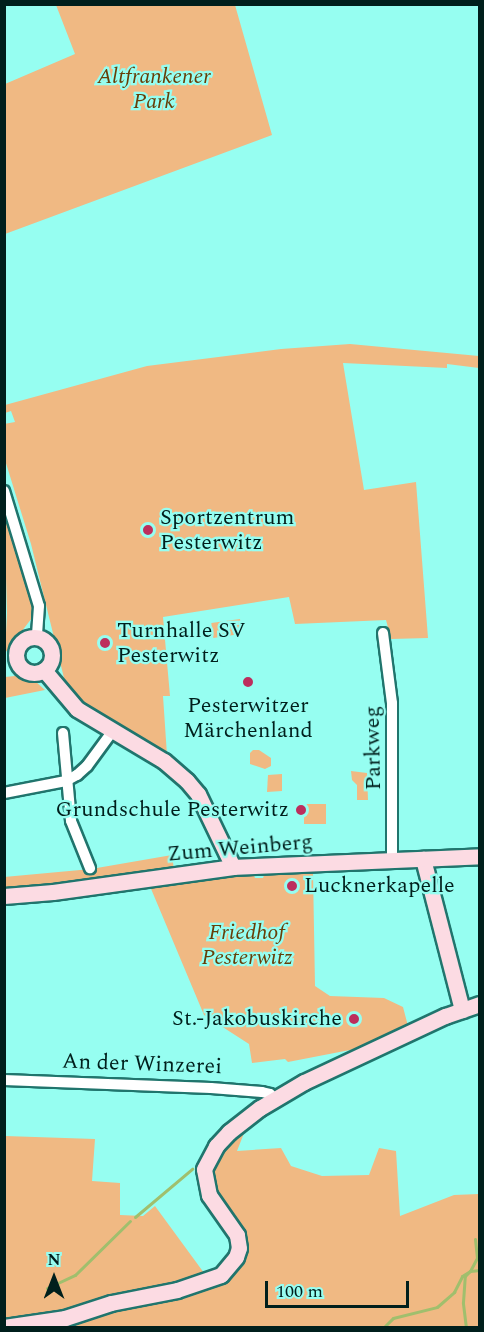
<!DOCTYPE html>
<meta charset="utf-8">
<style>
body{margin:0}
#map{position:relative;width:484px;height:1332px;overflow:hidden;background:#96fef1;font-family:Spectral,serif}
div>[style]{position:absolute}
.green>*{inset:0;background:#f0b983;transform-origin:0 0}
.stream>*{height:3px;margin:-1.5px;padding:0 1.5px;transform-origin:1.5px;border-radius:1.5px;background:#a0bf6d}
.roads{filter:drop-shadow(2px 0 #20756d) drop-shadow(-2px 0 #20756d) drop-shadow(0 2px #20756d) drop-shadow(0 -2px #20756d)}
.street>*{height:10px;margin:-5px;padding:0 5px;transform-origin:5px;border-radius:5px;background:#fff}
.secondary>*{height:15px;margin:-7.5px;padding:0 7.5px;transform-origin:7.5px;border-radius:7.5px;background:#fcdbe3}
.secondary>.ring{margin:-7.5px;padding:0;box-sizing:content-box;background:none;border:15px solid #fcdbe3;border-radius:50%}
.dots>*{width:16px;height:16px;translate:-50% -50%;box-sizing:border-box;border:3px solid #96fef1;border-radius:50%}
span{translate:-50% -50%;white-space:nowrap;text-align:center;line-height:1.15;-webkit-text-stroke:4.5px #96fef1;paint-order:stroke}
.park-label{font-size:22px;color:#673e07;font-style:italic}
.poi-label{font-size:22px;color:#001f1c}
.left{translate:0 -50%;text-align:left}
.right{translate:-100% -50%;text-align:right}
.street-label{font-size:22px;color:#001f1c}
.frame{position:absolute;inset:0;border:6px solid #001f1c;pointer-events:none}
.north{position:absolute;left:24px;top:1248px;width:60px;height:60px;-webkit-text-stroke:4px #96fef1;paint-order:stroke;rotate:0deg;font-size:16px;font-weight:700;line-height:24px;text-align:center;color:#001f1c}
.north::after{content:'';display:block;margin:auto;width:21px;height:27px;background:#001f1c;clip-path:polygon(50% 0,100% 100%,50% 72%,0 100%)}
.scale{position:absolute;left:265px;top:1281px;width:144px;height:27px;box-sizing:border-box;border:3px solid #001f1c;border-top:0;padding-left:8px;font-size:18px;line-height:21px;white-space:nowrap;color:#001f1c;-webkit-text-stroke:4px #96fef1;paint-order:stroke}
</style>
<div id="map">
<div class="green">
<i style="clip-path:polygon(56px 5px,235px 5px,272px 135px,5px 234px,5px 84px,75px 54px)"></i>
<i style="clip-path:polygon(350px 344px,479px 356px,479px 368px,447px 364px,447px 368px,343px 363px,364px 490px,416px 482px,428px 638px,391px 639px,386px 620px,295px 624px,289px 597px,163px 617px,170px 696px,163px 696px,167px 755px,98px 715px,82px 701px,64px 678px,31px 544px,5px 460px,4px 424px,15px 422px,11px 411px,5px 413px,5px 405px,147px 366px,281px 349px)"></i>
<i style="clip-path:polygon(4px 506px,35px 614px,5px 653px,7px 613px)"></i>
<i style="left:240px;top:619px;width:15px;height:29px;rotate:82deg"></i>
<i style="clip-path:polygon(15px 676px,35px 681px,45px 690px,5px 698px,5px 677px)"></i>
<i style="clip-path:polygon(253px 750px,259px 750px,271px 758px,271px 766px,265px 769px,250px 764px,250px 753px)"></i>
<i style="clip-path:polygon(351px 771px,367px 773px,368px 800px,357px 800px,357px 785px,352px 780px)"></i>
<i style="clip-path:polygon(282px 774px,282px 791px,267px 792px,268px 775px)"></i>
<i style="left:304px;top:804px;width:22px;height:20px"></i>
<i style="clip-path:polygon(172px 855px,174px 870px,52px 887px,5px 890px,4px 877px,91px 869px)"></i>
<i style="clip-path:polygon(313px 872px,315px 986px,330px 996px,384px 998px,403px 1007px,408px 1026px,355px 1049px,288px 1062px,285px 1059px,252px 1063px,249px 1044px,204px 1015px,149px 884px,227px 875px,253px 873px,255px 878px,263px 878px,265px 873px)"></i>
<i style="clip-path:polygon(248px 1123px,237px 1151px,281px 1148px,291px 1166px,322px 1176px,369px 1175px,379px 1148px,396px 1151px,400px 1216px,454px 1195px,479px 1194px,479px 1327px,5px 1328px,5px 1136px,95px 1139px,92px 1181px,120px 1183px,120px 1215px,143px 1216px,155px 1206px,207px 1277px,87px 1304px,87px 1315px,122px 1304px,188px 1290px,211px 1283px,232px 1271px,240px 1260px,245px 1242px,216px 1193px,211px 1172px,216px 1159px,228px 1142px)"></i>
</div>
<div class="stream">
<i style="left:135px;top:1217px;width:75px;rotate:-40.1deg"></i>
<i style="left:47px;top:1288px;width:31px;rotate:-25deg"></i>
<i style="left:75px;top:1275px;width:77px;rotate:-44.5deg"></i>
<i style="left:383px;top:1328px;width:14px;rotate:-45deg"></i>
<i style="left:393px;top:1318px;width:45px;rotate:-14deg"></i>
<i style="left:437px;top:1307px;width:23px;rotate:-41deg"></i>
<i style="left:454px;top:1292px;width:18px;rotate:-63deg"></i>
<i style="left:462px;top:1276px;width:9px;rotate:-32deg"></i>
<i style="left:470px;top:1271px;width:15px;rotate:-62deg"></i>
<i style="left:477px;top:1258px;width:19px;rotate:-96deg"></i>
<i style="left:466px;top:1328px;width:26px;rotate:-97deg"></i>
<i style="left:463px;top:1302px;width:26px;rotate:-86deg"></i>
<i style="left:465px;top:1276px;width:7px;rotate:-45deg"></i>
<i style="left:470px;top:1271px;width:10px;rotate:-6deg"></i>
</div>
<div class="roads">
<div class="street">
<i style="left:4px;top:491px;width:120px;rotate:73.1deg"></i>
<i style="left:39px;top:606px;width:32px;rotate:94deg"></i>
<i style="left:383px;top:633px;width:71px;rotate:82.7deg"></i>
<i style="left:392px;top:703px;width:158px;rotate:90deg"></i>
<i style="left:63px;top:733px;width:88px;rotate:84.8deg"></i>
<i style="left:71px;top:821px;width:51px;rotate:68deg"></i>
<i style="left:4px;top:793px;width:63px;rotate:-11deg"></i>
<i style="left:66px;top:781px;width:13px;rotate:-29deg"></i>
<i style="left:77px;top:775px;width:13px;rotate:-42deg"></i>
<i style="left:87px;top:766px;width:42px;rotate:-53.7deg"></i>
<i style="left:4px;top:1080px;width:207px;rotate:2.2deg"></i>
<i style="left:211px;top:1088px;width:51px;rotate:4.5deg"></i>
<i style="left:262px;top:1092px;width:8px;rotate:14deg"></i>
<i style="left:270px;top:1094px;width:6px;rotate:45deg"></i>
</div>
<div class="secondary">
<i class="ring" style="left:16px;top:637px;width:21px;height:21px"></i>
<i style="left:44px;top:670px;width:51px;rotate:49.8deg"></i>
<i style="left:77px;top:709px;width:101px;rotate:30.9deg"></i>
<i style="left:164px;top:761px;width:30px;rotate:41deg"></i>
<i style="left:187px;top:781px;width:17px;rotate:50deg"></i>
<i style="left:198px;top:794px;width:81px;rotate:64.4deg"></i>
<i style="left:423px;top:859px;width:156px;rotate:75.5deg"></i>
<i style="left:4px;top:896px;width:49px;rotate:-4.7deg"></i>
<i style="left:53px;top:892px;width:182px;rotate:-7.9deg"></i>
<i style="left:233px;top:867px;width:247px;rotate:-2.5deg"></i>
<i style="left:4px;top:1327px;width:62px;rotate:-8.4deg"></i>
<i style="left:65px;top:1318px;width:48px;rotate:-18.1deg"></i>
<i style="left:111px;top:1303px;width:67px;rotate:-11.1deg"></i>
<i style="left:177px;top:1290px;width:46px;rotate:-18.8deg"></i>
<i style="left:221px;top:1275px;width:23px;rotate:-50deg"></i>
<i style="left:236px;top:1257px;width:9px;rotate:-72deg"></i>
<i style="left:239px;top:1248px;width:13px;rotate:-99deg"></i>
<i style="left:237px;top:1235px;width:49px;rotate:-125deg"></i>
<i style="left:209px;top:1195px;width:26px;rotate:-101deg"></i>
<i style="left:204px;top:1169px;width:26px;rotate:-62deg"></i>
<i style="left:216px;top:1146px;width:19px;rotate:-47deg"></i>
<i style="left:229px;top:1132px;width:39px;rotate:-38deg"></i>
<i style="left:260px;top:1108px;width:51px;rotate:-30.6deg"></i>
<i style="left:304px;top:1082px;width:156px;rotate:-25.1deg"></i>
<i style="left:445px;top:1016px;width:37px;rotate:-19deg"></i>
</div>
</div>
<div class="dots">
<i style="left:148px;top:530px;background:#bc2e5d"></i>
<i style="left:105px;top:643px;background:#bc2e5d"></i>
<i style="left:248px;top:682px;background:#bc2e5d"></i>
<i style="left:301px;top:810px;background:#bc2e5d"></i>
<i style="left:292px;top:886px;background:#bc2e5d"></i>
<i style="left:354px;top:1019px;background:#bc2e5d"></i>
</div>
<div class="park-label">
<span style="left:154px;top:89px">Altfrankener<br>Park</span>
<span style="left:247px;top:945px">Friedhof<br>Pesterwitz</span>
</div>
<div class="poi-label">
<span class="left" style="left:160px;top:530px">Sportzentrum<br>Pesterwitz</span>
<span class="left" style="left:117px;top:643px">Turnhalle SV<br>Pesterwitz</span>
<span style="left:248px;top:718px">Pesterwitzer<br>Märchenland</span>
<span class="right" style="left:289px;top:810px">Grundschule Pesterwitz</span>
<span class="left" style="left:304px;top:886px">Lucknerkapelle</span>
<span class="right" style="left:342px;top:1019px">St.-Jakobuskirche</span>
</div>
<div class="street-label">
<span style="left:373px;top:748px;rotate:-91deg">Parkweg</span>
<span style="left:240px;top:848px;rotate:-5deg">Zum Weinberg</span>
<span style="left:142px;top:1064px;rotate:2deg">An der Winzerei</span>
</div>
<div class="frame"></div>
<div class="north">N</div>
<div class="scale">100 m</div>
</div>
